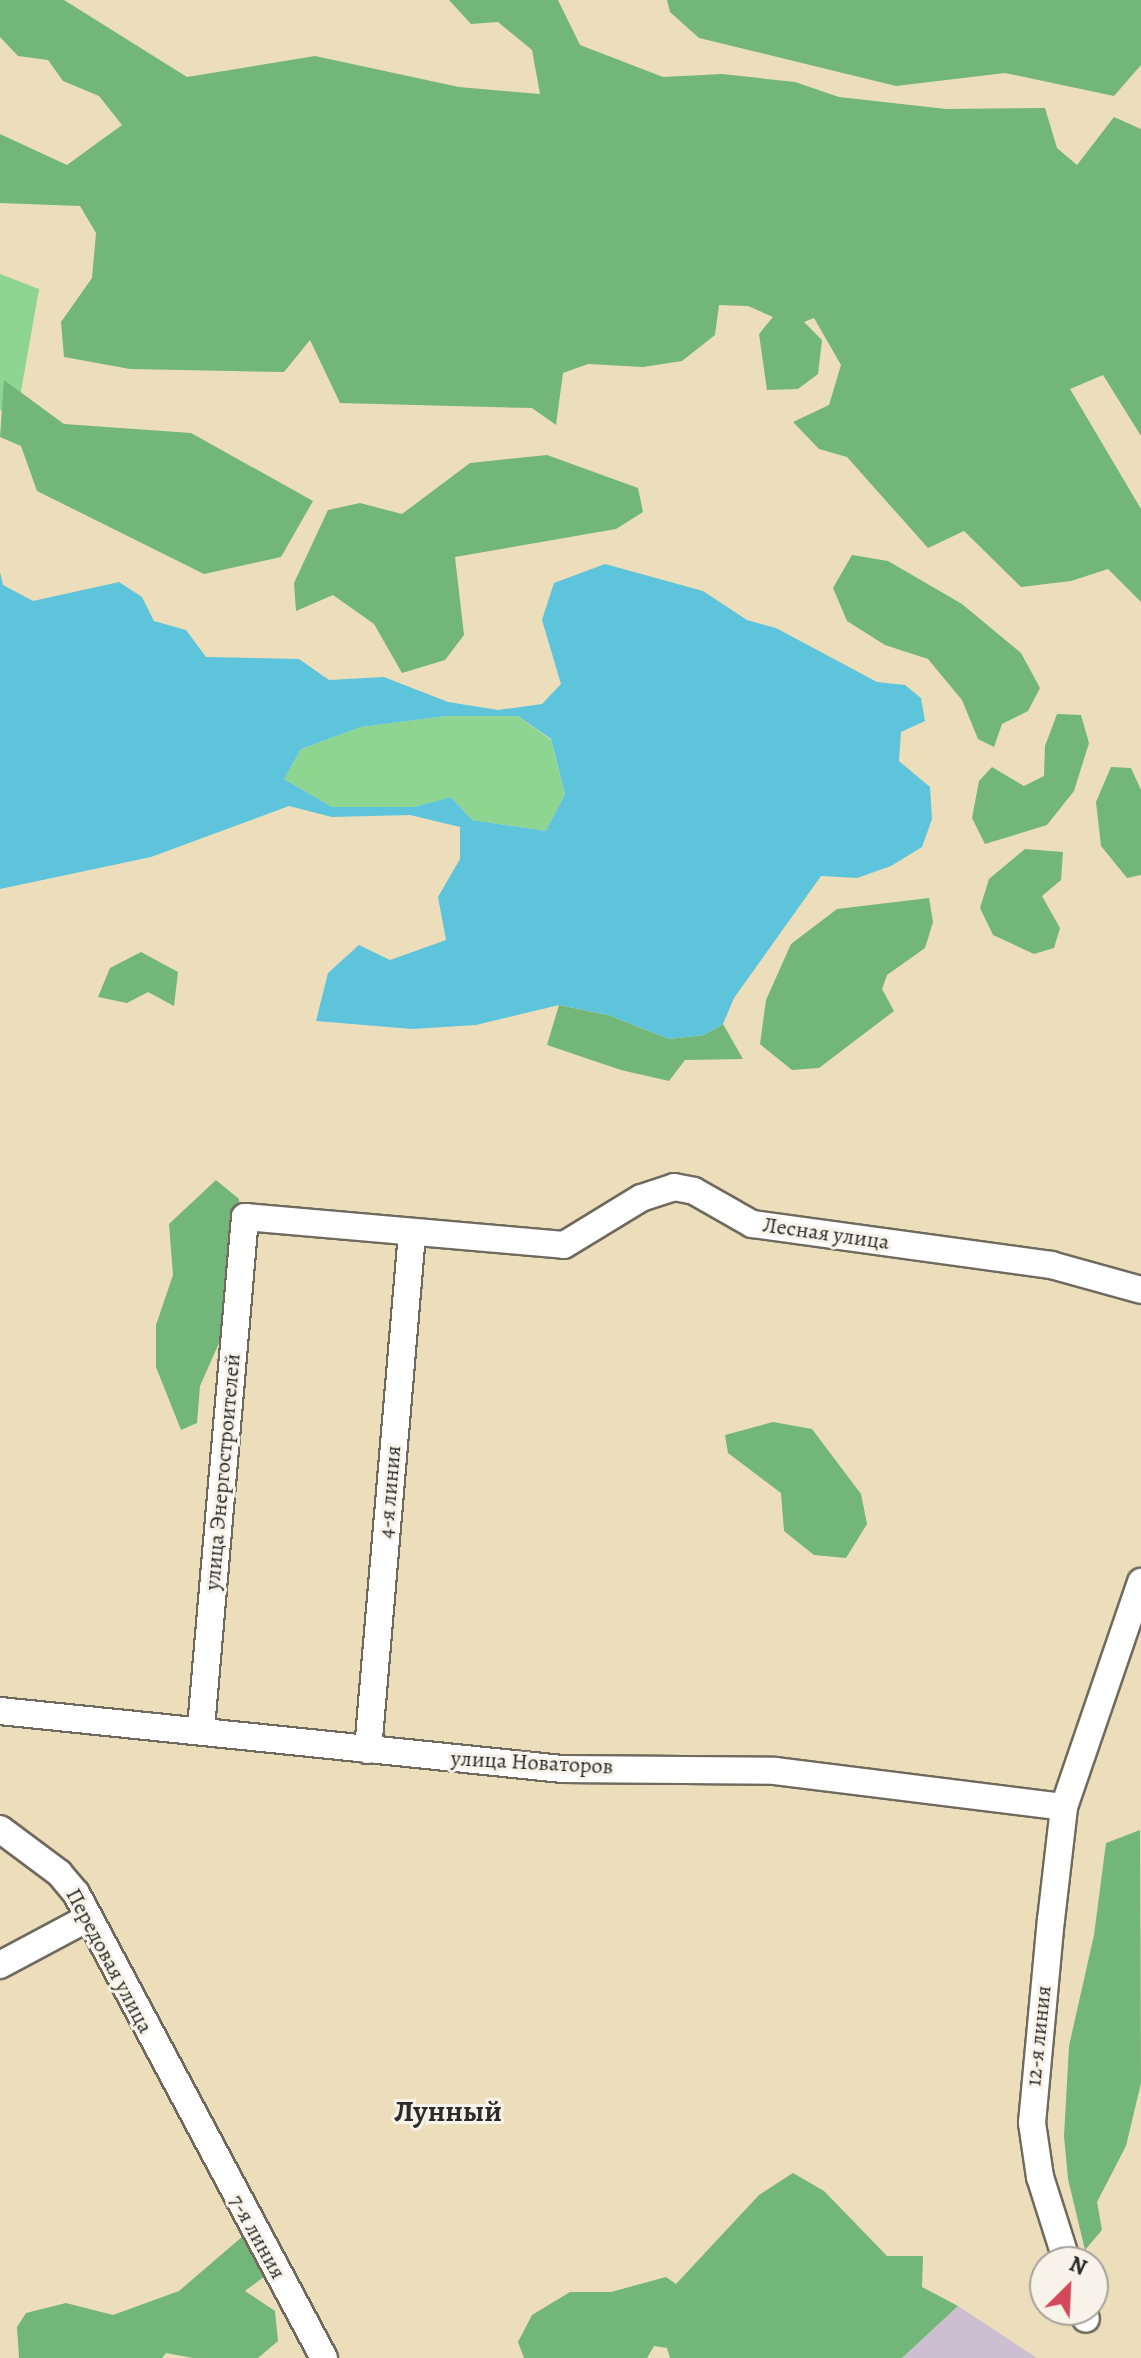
<!DOCTYPE html>
<meta charset="utf-8">
<style>
body{margin:0}
#map{position:relative;width:1141px;height:2358px;overflow:hidden;background:#ecdebb;font-family:Alegreya,serif}
div>[style]{position:absolute}
.industrial>*{inset:0;background:#cdbed2}
.green>*{inset:0;background:#8dd590}
.forest>*{inset:0;background:#72b67a}
.water>*{inset:0;background:#5ec4db}
.roads{filter:drop-shadow(2px 0 #6f6a5d) drop-shadow(-2px 0 #6f6a5d) drop-shadow(0 2px #6f6a5d) drop-shadow(0 -2px #6f6a5d)}
.street>*{height:26px;margin:-13px;padding:0 13px;transform-origin:13px;border-radius:13px;background:#fff}
span{translate:-50% -50%;white-space:nowrap;text-align:center;line-height:1.15;-webkit-text-stroke:6px #f7f3e8;paint-order:stroke}
.street-label{font-size:22px;color:#2b2b2b}
.district-label{font-size:30px;color:#2b2b2b;font-weight:700}
.north{position:absolute;left:1029px;top:2246px;width:80px;height:80px;box-sizing:border-box;background:#f7f3e8;border:2px solid #a5a39c;border-radius:50%;rotate:24deg;font-size:22px;font-weight:700;line-height:32px;text-align:center;color:#2b2b2b}
.north::after{content:'';display:block;margin:auto;width:28px;height:36px;background:#d1495b;clip-path:polygon(50% 0,100% 100%,50% 72%,0 100%)}
</style>
<div id="map">
<div class="industrial">
<i style="clip-path:polygon(958px 2306px,1037px 2358px,902px 2358px)"></i>
</div>
<div class="green">
<i style="clip-path:polygon(0 274px,39px 289px,17px 414px,0 410px)"></i>
<i style="clip-path:polygon(447px 716px,518px 716px,551px 740px,565px 794px,546px 831px,472px 820px,451px 797px,414px 807px,332px 807px,284px 779px,301px 749px,361px 727px)"></i>
</div>
<div class="forest">
<i style="clip-path:polygon(0 0,64px 0,187px 77px,315px 56px,459px 87px,540px 94px,532px 50px,498px 22px,471px 24px,449px 0,558px 0,580px 45px,663px 77px,722px 74px,795px 82px,839px 97px,946px 109px,1045px 108px,1057px 148px,1077px 165px,1114px 117px,1141px 129px,1141px 436px,1103px 375px,1070px 389px,1141px 509px,1141px 602px,1108px 569px,1071px 581px,1021px 587px,964px 531px,928px 548px,847px 457px,819px 449px,793px 422px,829px 405px,841px 365px,814px 318px,804px 322px,822px 340px,818px 374px,798px 389px,767px 390px,759px 334px,773px 317px,748px 306px,719px 305px,715px 335px,682px 361px,643px 367px,588px 364px,563px 373px,556px 425px,532px 408px,340px 403px,310px 340px,284px 372px,130px 369px,64px 357px,61px 322px,92px 278px,96px 233px,80px 206px,0 203px,0 134px,67px 165px,122px 125px,99px 96px,63px 81px,48px 60px,18px 56px,0 37px)"></i>
<i style="clip-path:polygon(667px 0,1141px 0,1141px 65px,1114px 96px,1005px 73px,896px 86px,699px 38px,670px 12px)"></i>
<i style="clip-path:polygon(4px 380px,64px 424px,191px 433px,313px 501px,281px 557px,204px 574px,37px 491px,21px 446px,0 437px)"></i>
<i style="clip-path:polygon(547px 455px,638px 488px,643px 512px,616px 529px,455px 557px,464px 635px,445px 660px,402px 673px,374px 624px,333px 595px,296px 611px,294px 583px,328px 510px,360px 503px,402px 514px,470px 463px)"></i>
<i style="clip-path:polygon(852px 555px,888px 561px,962px 604px,1021px 653px,1040px 688px,1028px 711px,1002px 724px,994px 747px,978px 739px,962px 700px,928px 659px,885px 645px,847px 621px,833px 588px)"></i>
<i style="clip-path:polygon(1057px 714px,1081px 715px,1089px 743px,1074px 791px,1047px 825px,985px 844px,972px 818px,979px 781px,992px 767px,1024px 786px,1044px 776px,1045px 746px)"></i>
<i style="clip-path:polygon(1111px 767px,1131px 768px,1141px 790px,1141px 875px,1127px 878px,1101px 846px,1096px 802px)"></i>
<i style="clip-path:polygon(1025px 849px,1063px 852px,1061px 880px,1042px 896px,1060px 928px,1054px 948px,1034px 954px,993px 935px,980px 908px,989px 879px)"></i>
<i style="clip-path:polygon(929px 898px,933px 922px,925px 948px,887px 975px,882px 989px,894px 1011px,819px 1068px,792px 1070px,760px 1044px,766px 1000px,791px 944px,837px 909px)"></i>
<i style="clip-path:polygon(141px 952px,178px 972px,174px 1006px,148px 992px,127px 1003px,98px 997px,110px 968px)"></i>
<i style="clip-path:polygon(559px 1005px,608px 1015px,669px 1039px,704px 1035px,723px 1024px,743px 1059px,685px 1060px,669px 1081px,621px 1070px,547px 1045px)"></i>
<i style="clip-path:polygon(216px 1180px,239px 1199px,236px 1257px,219px 1343px,200px 1386px,197px 1423px,181px 1430px,156px 1367px,156px 1325px,173px 1275px,169px 1224px)"></i>
<i style="clip-path:polygon(773px 1422px,812px 1429px,861px 1494px,867px 1524px,846px 1558px,814px 1555px,784px 1531px,781px 1493px,728px 1453px,725px 1435px)"></i>
<i style="clip-path:polygon(1140px 1830px,1141px 2083px,1126px 2146px,1097px 2202px,1102px 2230px,1085px 2250px,1068px 2179px,1064px 2136px,1069px 2046px,1094px 1935px,1106px 1843px)"></i>
<i style="clip-path:polygon(793px 2173px,824px 2191px,887px 2256px,923px 2256px,922px 2287px,958px 2306px,902px 2358px,670px 2358px,667px 2348px,654px 2346px,647px 2358px,524px 2358px,518px 2342px,532px 2315px,570px 2292px,611px 2292px,666px 2277px,676px 2284px,759px 2195px)"></i>
<i style="clip-path:polygon(243px 2236px,265px 2276px,245px 2291px,275px 2311px,278px 2341px,258px 2358px,193px 2358px,166px 2353px,162px 2358px,19px 2358px,17px 2327px,26px 2313px,66px 2303px,113px 2315px,179px 2291px)"></i>
</div>
<div class="water">
<i style="clip-path:polygon(evenodd,605px 564px,703px 591px,747px 620px,776px 628px,877px 682px,905px 685px,921px 698px,925px 721px,901px 732px,899px 761px,930px 787px,932px 819px,922px 847px,891px 866px,857px 878px,821px 876px,734px 998px,723px 1024px,704px 1035px,669px 1039px,608px 1015px,559px 1005px,476px 1025px,412px 1029px,316px 1021px,328px 973px,359px 945px,390px 960px,446px 940px,438px 897px,460px 859px,460px 827px,410px 815px,332px 817px,289px 806px,151px 857px,0 889px,0 572px,3px 585px,33px 601px,119px 582px,142px 597px,154px 621px,186px 630px,206px 657px,299px 659px,329px 680px,384px 677px,448px 702px,498px 710px,542px 704px,561px 684px,542px 620px,554px 583px,605px 564px,447px 716px,518px 716px,551px 739px,565px 794px,546px 831px,472px 820px,451px 797px,414px 807px,332px 807px,284px 779px,301px 749px,361px 727px,447px 716px)"></i>
</div>
<div class="roads">
<div class="street">
<i style="left:0;top:1711px;width:565px;rotate:5.89deg"></i>
<i style="left:562px;top:1769px;width:213px;rotate:0.5deg"></i>
<i style="left:775px;top:1771px;width:291px;rotate:7.1deg"></i>
<i style="left:201px;top:1728px;width:513px;rotate:-85.08deg"></i>
<i style="left:245px;top:1217px;width:320px;rotate:5deg"></i>
<i style="left:564px;top:1245px;width:90px;rotate:-31.4deg"></i>
<i style="left:641px;top:1198px;width:35px;rotate:-18deg"></i>
<i style="left:674px;top:1187px;width:20px;rotate:11deg"></i>
<i style="left:694px;top:1191px;width:67px;rotate:29.6deg"></i>
<i style="left:752px;top:1224px;width:302px;rotate:7.8deg"></i>
<i style="left:1051px;top:1265px;width:93px;rotate:15.5deg"></i>
<i style="left:368px;top:1750px;width:518px;rotate:-85.13deg"></i>
<i style="left:0;top:1829px;width:74px;rotate:36.7deg"></i>
<i style="left:59px;top:1873px;width:26px;rotate:50deg"></i>
<i style="left:76px;top:1893px;width:527px;rotate:61.93deg"></i>
<i style="left:0;top:1965px;width:100px;rotate:-28.1deg"></i>
<i style="left:1067px;top:2262px;width:89px;rotate:-107.6deg"></i>
<i style="left:1040px;top:2177px;width:55px;rotate:-98.4deg"></i>
<i style="left:1032px;top:2123px;width:204px;rotate:-84.7deg"></i>
<i style="left:1051px;top:1920px;width:114px;rotate:-83.4deg"></i>
<i style="left:1064px;top:1807px;width:238px;rotate:-71.1deg"></i>
<i style="left:1083px;top:2310px;width:9px;rotate:72deg"></i>
</div>
</div>
<div class="street-label">
<span style="left:826px;top:1234px;rotate:8deg">Лесная улица</span>
<span style="left:223px;top:1472px;rotate:-85deg">улица Энергостроителей</span>
<span style="left:390px;top:1492px;rotate:-85deg">4-я линия</span>
<span style="left:532px;top:1763px;rotate:3deg">улица Новаторов</span>
<span style="left:109px;top:1961px;rotate:62deg">Передовая улица</span>
<span style="left:1039px;top:2036px;rotate:-84deg">12-я линия</span>
<span style="left:257px;top:2237px;rotate:61deg">7-я линия</span>
</div>
<div class="district-label">
<span style="left:448px;top:2111px">Лунный</span>
</div>
<div class="north">N</div>
</div>
